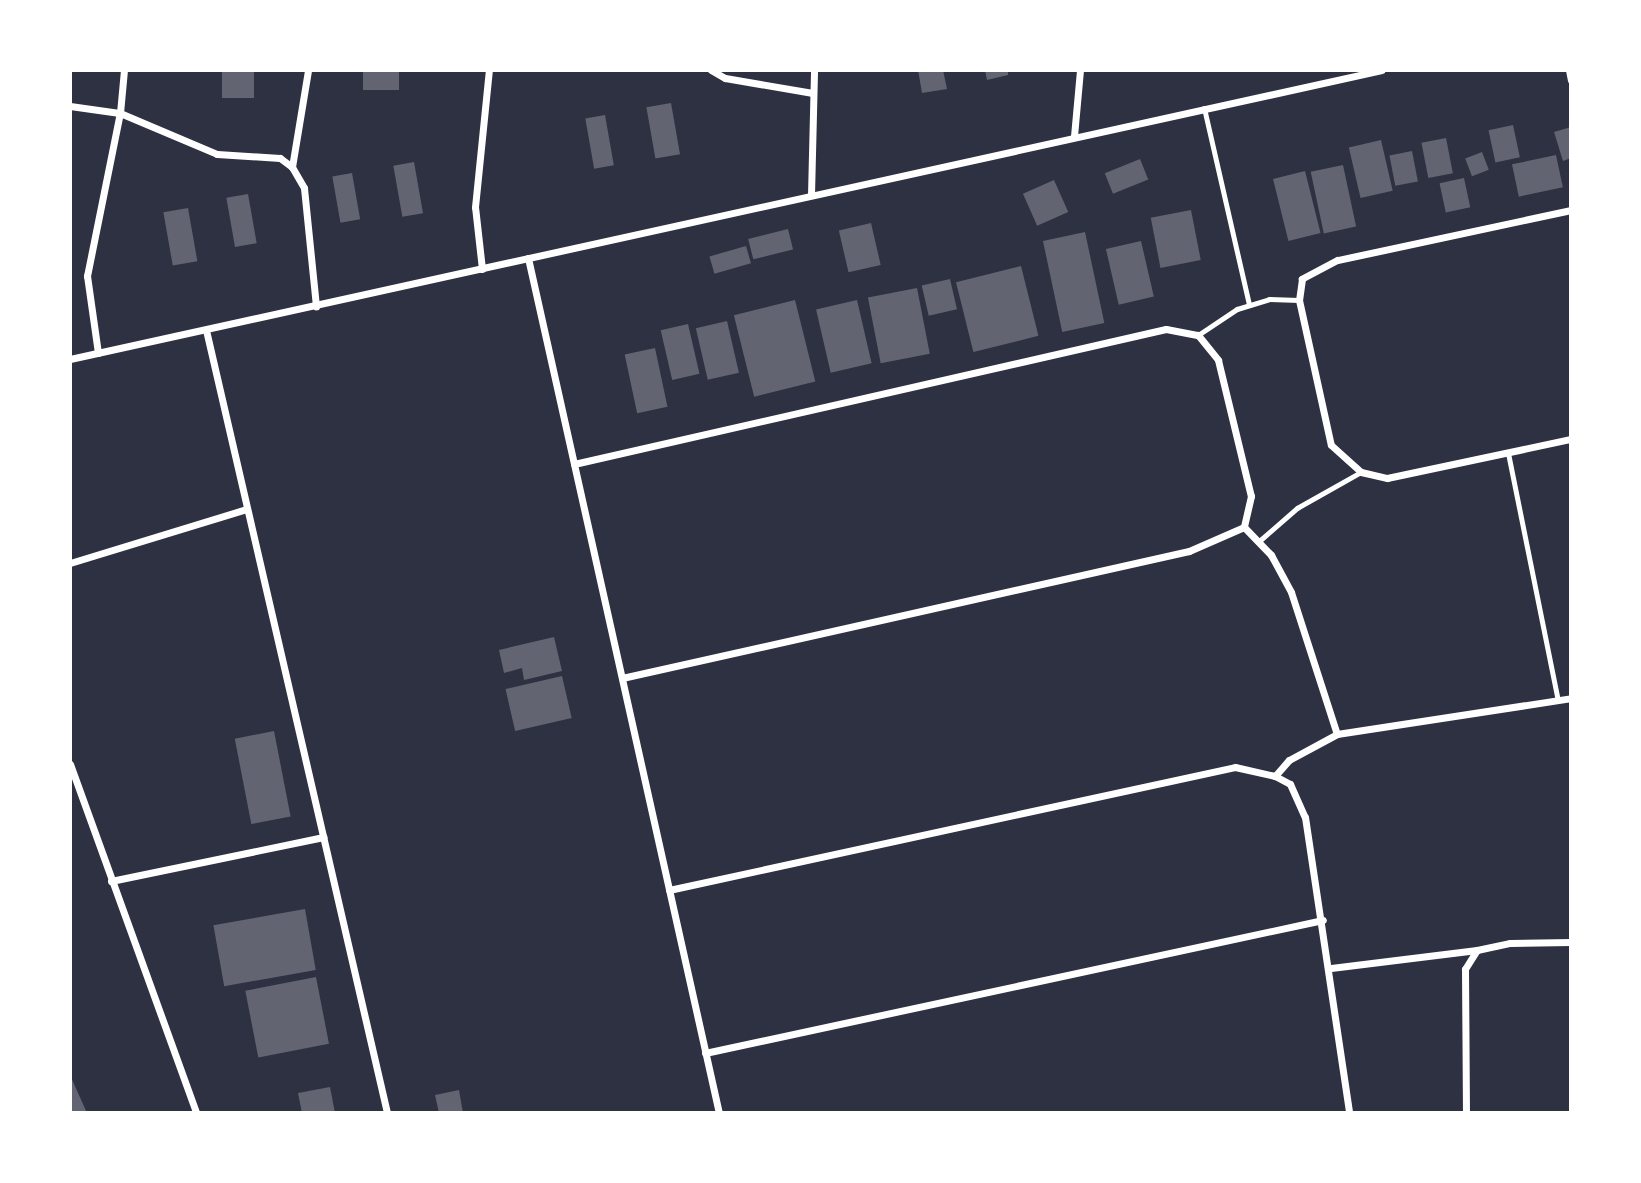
<!DOCTYPE html>
<style>
body{margin:0}
#map{position:relative;width:1641px;height:1183px;overflow:hidden;background:#2d3142;font-family:"Archivo Narrow",sans-serif}
div>[style]{position:absolute}
.building>*{inset:0;background:#626471;transform-origin:0 0}
.service>*{height:5px;margin:-2.5px;padding:0 2.5px;transform-origin:2.5px;border-radius:2.5px;background:#fff}
.minor>*{height:7px;margin:-3.5px;padding:0 3.5px;transform-origin:3.5px;border-radius:3.5px;background:#fff}
span{translate:-50% -50%;white-space:nowrap;text-align:center;line-height:1.15;-webkit-text-stroke:6px #fff;paint-order:stroke}
.frame{position:absolute;inset:0;border:72px solid #fff;pointer-events:none}
</style>
<div id="map">
<div class="building">
<i style="left:222px;top:70px;width:32px;height:28px"></i>
<i style="left:363px;top:70px;width:36px;height:20px"></i>
<i style="clip-path:polygon(918px 70px,943px 70px,947px 89px,922px 93px)"></i>
<i style="clip-path:polygon(985px 70px,1008px 70px,1008px 75px,987px 80px)"></i>
<i style="left:671px;top:103px;width:52px;height:25px;rotate:80deg"></i>
<i style="left:605px;top:115px;width:51px;height:20px;rotate:80deg"></i>
<i style="left:1513px;top:125px;width:33px;height:25px;rotate:78deg"></i>
<i style="clip-path:polygon(1571px 127px,1571px 158px,1563px 161px,1554px 132px)"></i>
<i style="left:1446px;top:138px;width:36px;height:25px;rotate:79deg"></i>
<i style="left:1381px;top:140px;width:52px;height:33px;rotate:77deg"></i>
<i style="left:1412px;top:151px;width:31px;height:23px;rotate:79deg"></i>
<i style="left:1482px;top:152px;width:19px;height:18px;rotate:69deg"></i>
<i style="left:1556px;top:155px;width:33px;height:45px;rotate:78deg"></i>
<i style="left:1140px;top:159px;width:22px;height:38px;rotate:68deg"></i>
<i style="left:414px;top:162px;width:52px;height:21px;rotate:80deg"></i>
<i style="left:1343px;top:165px;width:63px;height:33px;rotate:78deg"></i>
<i style="left:1305px;top:171px;width:64px;height:33px;rotate:76deg"></i>
<i style="left:352px;top:173px;width:47px;height:20px;rotate:80deg"></i>
<i style="left:1464px;top:178px;width:30px;height:25px;rotate:78deg"></i>
<i style="left:1054px;top:180px;width:35px;height:34px;rotate:66deg"></i>
<i style="left:248px;top:194px;width:50px;height:22px;rotate:80deg"></i>
<i style="left:188px;top:208px;width:54px;height:25px;rotate:80deg"></i>
<i style="left:1191px;top:210px;width:51px;height:41px;rotate:79deg"></i>
<i style="left:871px;top:223px;width:43px;height:33px;rotate:77deg"></i>
<i style="left:788px;top:229px;width:21px;height:41px;rotate:76deg"></i>
<i style="left:1085px;top:232px;width:93px;height:43px;rotate:78deg"></i>
<i style="left:1141px;top:241px;width:57px;height:36px;rotate:77deg"></i>
<i style="left:746px;top:246px;width:18px;height:38px;rotate:74deg"></i>
<i style="left:1021px;top:266px;width:72px;height:67px;rotate:76deg"></i>
<i style="left:950px;top:279px;width:31px;height:29px;rotate:77deg"></i>
<i style="left:917px;top:288px;width:67px;height:50px;rotate:79deg"></i>
<i style="left:795px;top:300px;width:84px;height:63px;rotate:76deg"></i>
<i style="left:857px;top:300px;width:65px;height:42px;rotate:77deg"></i>
<i style="left:727px;top:321px;width:53px;height:32px;rotate:77deg"></i>
<i style="left:688px;top:324px;width:51px;height:28px;rotate:77deg"></i>
<i style="left:655px;top:348px;width:60px;height:31px;rotate:78deg"></i>
<i style="clip-path:polygon(554px 637px,562px 671px,524px 680px,522px 668px,504px 673px,499px 650px)"></i>
<i style="left:562px;top:676px;width:43px;height:58px;rotate:77deg"></i>
<i style="left:274px;top:731px;width:87px;height:40px;rotate:79deg"></i>
<i style="left:305px;top:909px;width:62px;height:93px;rotate:80deg"></i>
<i style="left:316px;top:977px;width:68px;height:72px;rotate:79deg"></i>
<i style="clip-path:polygon(70px 1075px,87px 1113px,70px 1113px)"></i>
<i style="clip-path:polygon(330px 1087px,335px 1113px,302px 1113px,298px 1093px)"></i>
<i style="clip-path:polygon(459px 1090px,463px 1113px,439px 1113px,435px 1095px)"></i>
</div>
<div class="service">
<i style="left:1204px;top:108px;width:202px;rotate:77.1deg"></i>
<i style="left:1198px;top:335px;width:47px;rotate:-33.7deg"></i>
<i style="left:1237px;top:309px;width:34px;rotate:-17deg"></i>
<i style="left:1269px;top:299px;width:30px;rotate:2deg"></i>
<i style="left:1508px;top:453px;width:252px;rotate:78.6deg"></i>
<i style="left:1258px;top:542px;width:52px;rotate:-41.1deg"></i>
<i style="left:1297px;top:508px;width:73px;rotate:-29.4deg"></i>
</div>
<div class="minor">
<i style="left:711px;top:70px;width:16px;rotate:30deg"></i>
<i style="left:725px;top:78px;width:89px;rotate:9.7deg"></i>
<i style="left:1569px;top:70px;width:10px;rotate:79deg"></i>
<i style="left:70px;top:106px;width:50px;rotate:8deg"></i>
<i style="left:120px;top:113px;width:105px;rotate:22.9deg"></i>
<i style="left:217px;top:154px;width:63px;rotate:3.6deg"></i>
<i style="left:280px;top:158px;width:15px;rotate:37deg"></i>
<i style="left:292px;top:167px;width:24px;rotate:60deg"></i>
<i style="left:304px;top:188px;width:119px;rotate:84.2deg"></i>
<i style="left:1074px;top:136px;width:66px;rotate:-84.8deg"></i>
<i style="left:292px;top:167px;width:98px;rotate:-80.6deg"></i>
<i style="left:811px;top:195px;width:125px;rotate:-88.6deg"></i>
<i style="left:1571px;top:210px;width:239px;rotate:167.9deg"></i>
<i style="left:1337px;top:260px;width:40px;rotate:152deg"></i>
<i style="left:1302px;top:279px;width:21px;rotate:98deg"></i>
<i style="left:1299px;top:300px;width:148px;rotate:77.6deg"></i>
<i style="left:1331px;top:445px;width:40px;rotate:42deg"></i>
<i style="left:1361px;top:472px;width:27px;rotate:13deg"></i>
<i style="left:1387px;top:478px;width:188px;rotate:-12deg"></i>
<i style="left:528px;top:258px;width:876px;rotate:77.41deg"></i>
<i style="left:482px;top:269px;width:62px;rotate:-96.4deg"></i>
<i style="left:475px;top:207px;width:138px;rotate:-84.2deg"></i>
<i style="left:206px;top:330px;width:804px;rotate:76.98deg"></i>
<i style="left:98px;top:353px;width:78px;rotate:-98.1deg"></i>
<i style="left:87px;top:276px;width:166px;rotate:-78.6deg"></i>
<i style="left:120px;top:113px;width:43px;rotate:-84.7deg"></i>
<i style="left:70px;top:359px;width:1343px;rotate:-12.42deg"></i>
<i style="left:574px;top:464px;width:607px;rotate:-12.85deg"></i>
<i style="left:1166px;top:329px;width:33px;rotate:11deg"></i>
<i style="left:1198px;top:335px;width:32px;rotate:51deg"></i>
<i style="left:1218px;top:360px;width:140px;rotate:76.4deg"></i>
<i style="left:1251px;top:496px;width:32px;rotate:103deg"></i>
<i style="left:1244px;top:527px;width:60px;rotate:156.4deg"></i>
<i style="left:1189px;top:551px;width:581px;rotate:167.37deg"></i>
<i style="left:1244px;top:527px;width:39px;rotate:46deg"></i>
<i style="left:1271px;top:555px;width:42px;rotate:61.6deg"></i>
<i style="left:1291px;top:592px;width:149px;rotate:72.1deg"></i>
<i style="left:70px;top:563px;width:185px;rotate:-17deg"></i>
<i style="left:70px;top:764px;width:371px;rotate:70.1deg"></i>
<i style="left:1275px;top:776px;width:21px;rotate:-49deg"></i>
<i style="left:1289px;top:760px;width:55px;rotate:-28.4deg"></i>
<i style="left:1337px;top:734px;width:237px;rotate:-8.7deg"></i>
<i style="left:111px;top:881px;width:217px;rotate:-11.7deg"></i>
<i style="left:669px;top:890px;width:579px;rotate:-12.26deg"></i>
<i style="left:1235px;top:767px;width:41px;rotate:12.7deg"></i>
<i style="left:1275px;top:776px;width:17px;rotate:28deg"></i>
<i style="left:1290px;top:784px;width:36px;rotate:66deg"></i>
<i style="left:1305px;top:817px;width:299px;rotate:81.5deg"></i>
<i style="left:1331px;top:968px;width:147px;rotate:-7deg"></i>
<i style="left:705px;top:1053px;width:632px;rotate:-12.15deg"></i>
<i style="left:1466px;top:1113px;width:144px;rotate:-90.4deg"></i>
<i style="left:1465px;top:969px;width:22px;rotate:-58deg"></i>
<i style="left:1477px;top:950px;width:34px;rotate:-12deg"></i>
<i style="left:1510px;top:943px;width:61px;rotate:-0.9deg"></i>
</div>
<div class="frame"></div>
</div>
